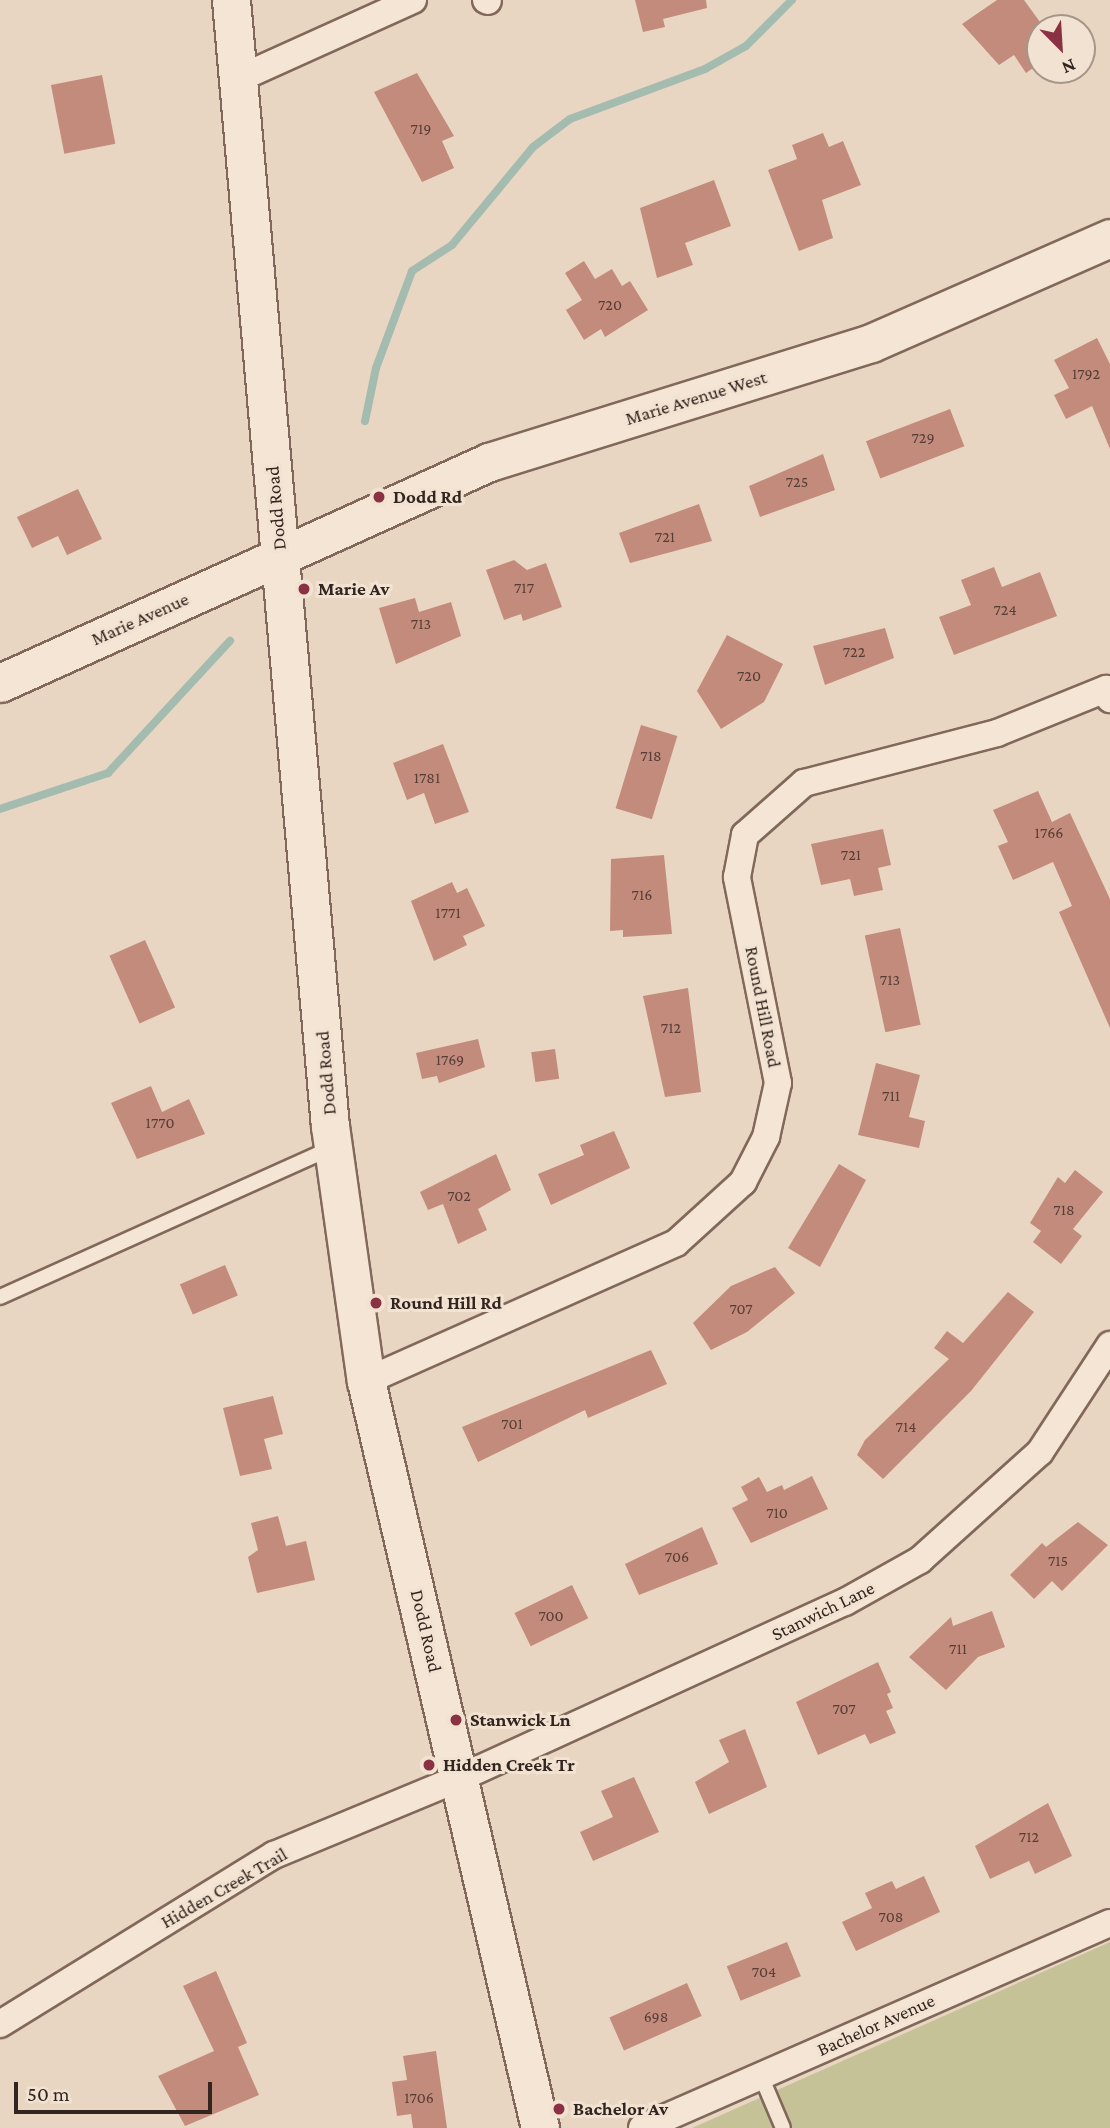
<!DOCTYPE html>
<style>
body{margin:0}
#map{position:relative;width:1110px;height:2128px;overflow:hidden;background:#e9d6c2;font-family:"Crimson Pro",serif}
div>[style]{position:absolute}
.green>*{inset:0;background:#c6c298}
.stream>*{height:8px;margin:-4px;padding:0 4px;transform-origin:4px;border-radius:4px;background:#a4bcb0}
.building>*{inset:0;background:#c38b7c;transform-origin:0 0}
.roads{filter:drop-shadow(2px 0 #81685b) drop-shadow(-2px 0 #81685b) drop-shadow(0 2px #81685b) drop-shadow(0 -2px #81685b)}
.lane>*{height:14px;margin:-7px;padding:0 7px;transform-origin:7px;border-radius:7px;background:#f5e5d4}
.street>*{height:26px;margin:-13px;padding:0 13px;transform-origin:13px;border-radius:13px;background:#f5e5d4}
.secondary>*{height:37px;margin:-18.5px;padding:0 18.5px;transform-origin:18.5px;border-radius:18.5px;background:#f5e5d4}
.dots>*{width:19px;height:19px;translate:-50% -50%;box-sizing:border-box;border:4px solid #f1e2d1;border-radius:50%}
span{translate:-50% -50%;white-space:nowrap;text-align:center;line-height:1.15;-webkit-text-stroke:6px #f1e2d1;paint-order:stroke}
.number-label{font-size:16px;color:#563e36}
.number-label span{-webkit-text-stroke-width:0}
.street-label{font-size:19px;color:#32241e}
.poi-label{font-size:19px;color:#32241e;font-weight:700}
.left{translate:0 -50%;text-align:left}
.north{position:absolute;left:1026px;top:14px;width:70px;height:70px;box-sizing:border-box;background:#f1e2d1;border:2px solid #a59689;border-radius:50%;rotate:156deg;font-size:19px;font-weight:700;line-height:28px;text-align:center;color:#32241e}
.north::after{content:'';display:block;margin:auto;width:24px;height:32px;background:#8a3143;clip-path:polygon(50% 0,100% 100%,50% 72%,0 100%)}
.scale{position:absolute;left:14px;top:2082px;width:198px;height:32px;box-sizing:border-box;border:4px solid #32241e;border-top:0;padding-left:9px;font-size:21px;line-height:24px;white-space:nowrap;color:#32241e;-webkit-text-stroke:5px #f1e2d1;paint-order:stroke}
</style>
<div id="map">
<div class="green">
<i style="clip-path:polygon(1110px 1942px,1110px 2128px,692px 2128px)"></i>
</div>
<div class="stream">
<i style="left:365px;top:421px;width:54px;rotate:-78.3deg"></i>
<i style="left:376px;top:368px;width:103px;rotate:-69.6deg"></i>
<i style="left:412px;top:271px;width:48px;rotate:-33deg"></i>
<i style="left:452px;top:245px;width:127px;rotate:-50.4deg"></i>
<i style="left:533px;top:147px;width:46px;rotate:-37.1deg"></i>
<i style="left:570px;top:119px;width:144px;rotate:-20.3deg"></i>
<i style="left:705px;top:69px;width:47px;rotate:-29.3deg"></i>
<i style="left:746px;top:46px;width:65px;rotate:-45deg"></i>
<i style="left:0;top:809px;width:114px;rotate:-18.4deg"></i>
<i style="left:108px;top:773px;width:180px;rotate:-47.3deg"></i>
</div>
<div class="building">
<i style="clip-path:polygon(635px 0,706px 0,707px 8px,663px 19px,665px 27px,643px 32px)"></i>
<i style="clip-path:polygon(997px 0,1024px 0,1040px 22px,1040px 63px,1026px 73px,1014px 55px,999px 65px,962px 24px)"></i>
<i style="clip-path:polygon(417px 73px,454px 136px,442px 141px,454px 168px,422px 182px,374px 92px)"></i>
<i style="left:102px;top:75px;width:70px;height:52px;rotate:79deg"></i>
<i style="clip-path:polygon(823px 133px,829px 147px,843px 141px,861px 185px,822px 200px,833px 238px,799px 251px,768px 170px,797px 159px,792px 145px)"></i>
<i style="clip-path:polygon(714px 180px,731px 226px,685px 243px,693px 265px,657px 278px,640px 208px)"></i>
<i style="clip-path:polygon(584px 261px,595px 279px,612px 269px,622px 286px,630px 281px,648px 310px,605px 337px,601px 329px,584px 340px,566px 310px,582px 300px,565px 273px)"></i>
<i style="clip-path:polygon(1097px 338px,1110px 364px,1110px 449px,1092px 406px,1066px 419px,1054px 395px,1069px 388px,1054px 360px)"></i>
<i style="left:950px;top:409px;width:40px;height:90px;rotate:69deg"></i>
<i style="clip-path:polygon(823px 454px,835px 490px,760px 517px,749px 486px)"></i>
<i style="clip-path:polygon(78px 489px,102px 539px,67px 555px,58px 536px,32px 548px,17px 517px)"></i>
<i style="clip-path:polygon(699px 504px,712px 541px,630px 563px,619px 533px)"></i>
<i style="clip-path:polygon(514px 560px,527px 570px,546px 563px,562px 607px,523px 621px,521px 614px,504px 620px,486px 570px)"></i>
<i style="clip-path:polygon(994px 567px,1002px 587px,1040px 572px,1057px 616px,954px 655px,939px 617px,971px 605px,961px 580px)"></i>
<i style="clip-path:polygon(415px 598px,419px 612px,451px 602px,461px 636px,396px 664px,379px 608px)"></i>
<i style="clip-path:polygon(885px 628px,894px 658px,825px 685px,813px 646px)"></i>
<i style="clip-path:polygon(727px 635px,783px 664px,764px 702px,721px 729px,697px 691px)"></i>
<i style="left:641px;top:725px;width:38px;height:87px;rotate:17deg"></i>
<i style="clip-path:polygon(443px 744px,469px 812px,435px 824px,424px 793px,407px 800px,393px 763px)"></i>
<i style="clip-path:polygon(1038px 791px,1052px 822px,1070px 813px,1110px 899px,1110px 1028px,1059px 912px,1072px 906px,1053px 862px,1013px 880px,998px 846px,1008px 842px,993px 810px)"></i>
<i style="clip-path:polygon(883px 829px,891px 865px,878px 868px,883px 890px,854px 896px,850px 879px,821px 885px,811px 844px)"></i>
<i style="clip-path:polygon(664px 855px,672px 934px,623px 937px,623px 930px,610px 931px,611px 859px)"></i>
<i style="clip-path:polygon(452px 882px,457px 893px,467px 888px,485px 926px,463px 936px,467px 945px,434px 961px,411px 901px)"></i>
<i style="left:900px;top:928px;width:99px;height:36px;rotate:78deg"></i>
<i style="left:145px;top:940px;width:74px;height:39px;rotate:66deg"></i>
<i style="clip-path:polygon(688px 988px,701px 1092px,665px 1097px,643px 996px)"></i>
<i style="clip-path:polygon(478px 1039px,485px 1067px,439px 1083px,437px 1076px,422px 1079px,416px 1053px)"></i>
<i style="left:555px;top:1049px;width:30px;height:24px;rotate:82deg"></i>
<i style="clip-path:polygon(876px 1063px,920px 1075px,909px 1117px,925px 1121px,919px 1148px,858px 1135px)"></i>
<i style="clip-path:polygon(151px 1086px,162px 1112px,189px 1099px,205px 1134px,137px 1159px,111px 1103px)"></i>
<i style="clip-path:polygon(614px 1131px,630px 1168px,551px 1205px,538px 1174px,584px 1155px,580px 1145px)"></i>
<i style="clip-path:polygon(496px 1154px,511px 1190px,478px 1209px,487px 1230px,458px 1244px,443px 1204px,428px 1210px,420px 1192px)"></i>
<i style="clip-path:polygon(839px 1164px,866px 1180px,820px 1267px,788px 1248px)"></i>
<i style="clip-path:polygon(1075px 1170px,1103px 1192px,1073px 1229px,1082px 1236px,1061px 1264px,1033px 1242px,1041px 1231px,1030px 1223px,1058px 1177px,1065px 1183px)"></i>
<i style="left:225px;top:1265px;width:33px;height:49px;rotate:67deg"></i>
<i style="clip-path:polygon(775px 1267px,795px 1293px,747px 1332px,711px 1350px,693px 1323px,731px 1286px)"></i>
<i style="clip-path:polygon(1008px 1292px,1034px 1312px,971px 1391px,883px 1479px,857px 1455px,865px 1440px,949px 1359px,934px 1348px,947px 1331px,963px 1343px)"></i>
<i style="clip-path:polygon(651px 1350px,667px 1384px,588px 1418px,585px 1410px,478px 1462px,462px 1427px)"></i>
<i style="clip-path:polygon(273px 1396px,283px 1434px,264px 1439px,272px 1469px,240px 1476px,223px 1408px)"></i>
<i style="clip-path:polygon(812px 1476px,828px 1509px,751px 1543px,732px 1508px,748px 1500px,741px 1487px,759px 1477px,767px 1492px,782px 1485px,784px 1490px)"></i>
<i style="clip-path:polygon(278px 1516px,286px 1546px,306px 1541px,315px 1580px,257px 1593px,248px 1557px,258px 1550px,251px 1523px)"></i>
<i style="clip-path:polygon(1078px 1522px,1108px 1545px,1062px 1591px,1052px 1581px,1034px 1599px,1010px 1575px,1042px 1543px,1046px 1547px)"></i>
<i style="clip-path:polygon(702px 1527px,718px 1564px,639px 1595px,625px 1564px)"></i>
<i style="left:572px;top:1585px;width:37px;height:64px;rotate:64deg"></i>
<i style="clip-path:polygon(992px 1611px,1005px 1647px,978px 1657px,946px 1690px,909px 1657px,951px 1617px,953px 1626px)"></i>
<i style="clip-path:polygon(878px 1662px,891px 1692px,887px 1694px,893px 1708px,886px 1711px,896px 1733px,870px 1744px,865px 1734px,818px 1755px,796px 1702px)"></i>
<i style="clip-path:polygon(745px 1729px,767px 1787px,709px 1814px,695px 1782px,729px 1762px,719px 1740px)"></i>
<i style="clip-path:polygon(634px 1777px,659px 1832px,593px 1861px,580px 1832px,613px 1817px,601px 1791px)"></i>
<i style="clip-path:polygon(1048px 1803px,1072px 1856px,1035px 1874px,1029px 1861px,990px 1879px,975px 1846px)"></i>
<i style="clip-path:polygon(924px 1876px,940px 1912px,856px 1951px,842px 1922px,872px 1908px,865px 1893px,892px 1881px,896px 1889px)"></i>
<i style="left:787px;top:1942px;width:37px;height:65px;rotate:68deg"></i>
<i style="clip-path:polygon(216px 1971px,247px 2043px,238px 2047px,259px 2095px,185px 2126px,158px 2076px,214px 2051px,183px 1986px)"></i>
<i style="left:687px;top:1983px;width:36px;height:85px;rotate:66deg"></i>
<i style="clip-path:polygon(436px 2051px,447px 2128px,413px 2128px,411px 2114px,397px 2116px,392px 2082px,407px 2080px,403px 2056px)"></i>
</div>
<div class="roads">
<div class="lane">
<i style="left:0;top:1297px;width:364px;rotate:-24.2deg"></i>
<i style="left:761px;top:2076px;width:56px;rotate:67.1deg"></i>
</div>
<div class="street">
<i style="left:486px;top:0;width:2px;rotate:27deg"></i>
<i style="left:238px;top:79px;width:192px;rotate:-24.3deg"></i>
<i style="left:366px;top:1381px;width:339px;rotate:-24deg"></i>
<i style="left:676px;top:1243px;width:91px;rotate:-42.3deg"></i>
<i style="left:743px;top:1182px;width:51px;rotate:-62.9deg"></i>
<i style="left:766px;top:1137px;width:55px;rotate:-77.5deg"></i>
<i style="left:778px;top:1083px;width:210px;rotate:-101.3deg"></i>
<i style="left:737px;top:877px;width:43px;rotate:-79.2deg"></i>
<i style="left:745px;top:835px;width:79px;rotate:-41.4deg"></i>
<i style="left:804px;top:783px;width:199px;rotate:-14.5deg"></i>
<i style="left:997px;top:733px;width:118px;rotate:-22deg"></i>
<i style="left:1106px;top:689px;width:11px;rotate:68deg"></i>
<i style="left:0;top:2024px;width:322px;rotate:-31.7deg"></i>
<i style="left:274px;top:1855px;width:201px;rotate:-22.5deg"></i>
<i style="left:460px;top:1778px;width:423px;rotate:-24.6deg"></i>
<i style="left:845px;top:1602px;width:86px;rotate:-29.2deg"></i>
<i style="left:920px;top:1560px;width:161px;rotate:-42deg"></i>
<i style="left:1040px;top:1452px;width:128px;rotate:-56.8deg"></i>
<i style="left:642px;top:2128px;width:511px;rotate:-23.66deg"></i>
</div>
<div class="secondary">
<i style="left:231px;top:0;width:1130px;rotate:84.98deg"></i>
<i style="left:330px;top:1126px;width:258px;rotate:82deg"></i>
<i style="left:366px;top:1381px;width:767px;rotate:76.89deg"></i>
<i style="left:0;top:683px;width:537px;rotate:-24.32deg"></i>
<i style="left:489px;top:462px;width:400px;rotate:-17.3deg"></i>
<i style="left:871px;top:343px;width:261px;rotate:-23.7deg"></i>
</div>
</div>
<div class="dots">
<i style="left:379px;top:497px;background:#8a3143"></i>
<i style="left:304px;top:589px;background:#8a3143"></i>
<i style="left:376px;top:1303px;background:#8a3143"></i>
<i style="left:456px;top:1720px;background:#8a3143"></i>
<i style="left:429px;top:1765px;background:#8a3143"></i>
<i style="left:559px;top:2109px;background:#8a3143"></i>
</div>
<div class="number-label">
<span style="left:421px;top:129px">719</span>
<span style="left:610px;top:305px">720</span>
<span style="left:1086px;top:374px">1792</span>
<span style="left:923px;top:438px">729</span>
<span style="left:797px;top:482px">725</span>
<span style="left:665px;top:537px">721</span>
<span style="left:524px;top:588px">717</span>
<span style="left:1005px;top:610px">724</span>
<span style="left:421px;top:624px">713</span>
<span style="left:854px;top:652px">722</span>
<span style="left:749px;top:676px">720</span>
<span style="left:651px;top:756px">718</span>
<span style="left:427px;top:778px">1781</span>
<span style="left:1049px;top:833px">1766</span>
<span style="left:851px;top:855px">721</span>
<span style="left:642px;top:895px">716</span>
<span style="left:448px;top:913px">1771</span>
<span style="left:890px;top:980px">713</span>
<span style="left:671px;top:1028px">712</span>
<span style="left:450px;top:1060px">1769</span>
<span style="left:891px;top:1096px">711</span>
<span style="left:160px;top:1123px">1770</span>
<span style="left:459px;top:1196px">702</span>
<span style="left:1064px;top:1210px">718</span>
<span style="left:741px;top:1309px">707</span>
<span style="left:512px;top:1424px">701</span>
<span style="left:906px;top:1427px">714</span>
<span style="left:777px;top:1513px">710</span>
<span style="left:677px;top:1557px">706</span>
<span style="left:1058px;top:1561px">715</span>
<span style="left:551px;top:1616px">700</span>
<span style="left:958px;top:1649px">711</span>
<span style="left:844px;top:1709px">707</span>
<span style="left:1029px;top:1837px">712</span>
<span style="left:891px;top:1917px">708</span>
<span style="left:764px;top:1972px">704</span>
<span style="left:656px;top:2017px">698</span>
<span style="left:419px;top:2098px">1706</span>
</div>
<div class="street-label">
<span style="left:696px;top:398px;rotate:-17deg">Marie Avenue West</span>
<span style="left:276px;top:508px;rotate:-95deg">Dodd Road</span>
<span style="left:140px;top:619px;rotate:-24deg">Marie Avenue</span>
<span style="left:763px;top:1007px;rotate:79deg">Round Hill Road</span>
<span style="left:326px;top:1073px;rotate:-95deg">Dodd Road</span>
<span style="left:823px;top:1611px;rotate:-26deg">Stanwich Lane</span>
<span style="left:426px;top:1631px;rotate:77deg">Dodd Road</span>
<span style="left:224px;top:1888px;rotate:-30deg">Hidden Creek Trail</span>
<span style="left:876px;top:2025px;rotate:-24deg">Bachelor Avenue</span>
</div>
<div class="poi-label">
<span class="left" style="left:393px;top:497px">Dodd Rd</span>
<span class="left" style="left:318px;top:589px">Marie Av</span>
<span class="left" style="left:390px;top:1303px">Round Hill Rd</span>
<span class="left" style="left:470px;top:1720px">Stanwick Ln</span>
<span class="left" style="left:443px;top:1765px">Hidden Creek Tr</span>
<span class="left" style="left:573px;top:2109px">Bachelor Av</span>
</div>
<div class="north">N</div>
<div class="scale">50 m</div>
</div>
